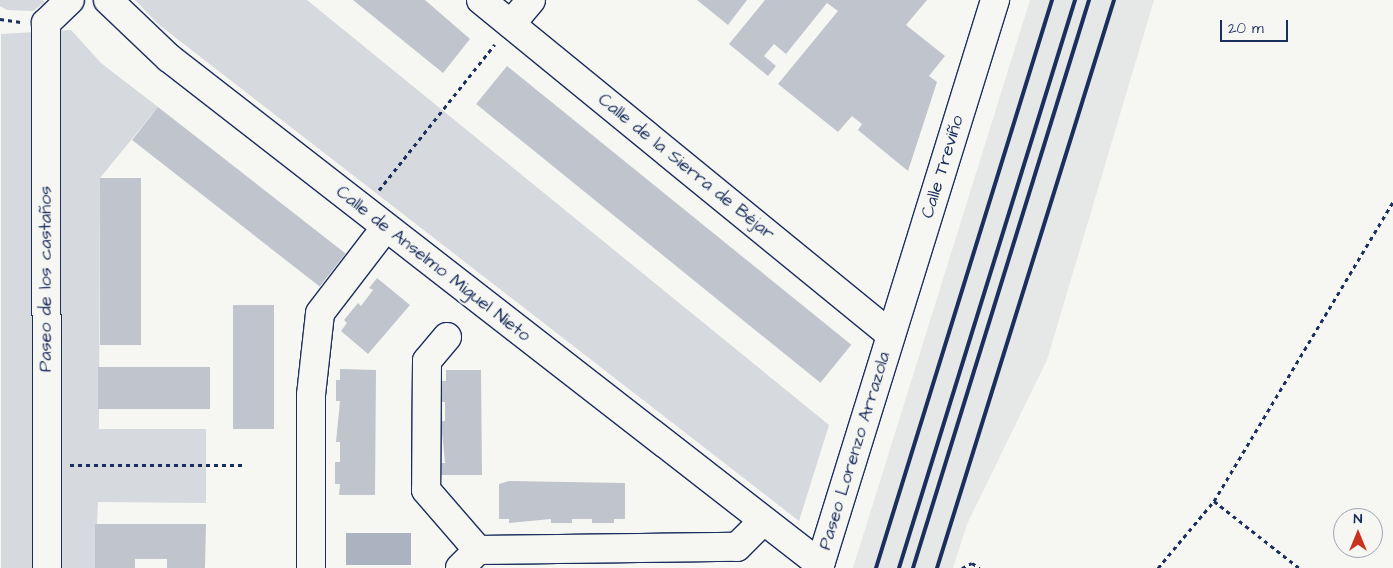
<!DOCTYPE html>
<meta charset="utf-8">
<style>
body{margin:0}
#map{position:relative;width:1393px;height:568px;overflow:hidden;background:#f6f6f2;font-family:"Architects Daughter",sans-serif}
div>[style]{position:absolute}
.built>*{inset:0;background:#e6e7e7}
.green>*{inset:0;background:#d6d9dd}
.water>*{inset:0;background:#abb2c0;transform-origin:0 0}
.building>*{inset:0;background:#c0c4cd;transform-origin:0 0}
.path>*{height:3px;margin-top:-1.5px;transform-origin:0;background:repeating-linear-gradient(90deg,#1b2f5e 0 4px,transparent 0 8px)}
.roads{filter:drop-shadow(1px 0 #1b2f5e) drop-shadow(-1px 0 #1b2f5e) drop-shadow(0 1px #1b2f5e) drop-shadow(0 -1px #1b2f5e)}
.minor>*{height:28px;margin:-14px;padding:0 14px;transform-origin:14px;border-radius:14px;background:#f6f6f2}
.rail>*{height:4px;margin:-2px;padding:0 2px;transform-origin:2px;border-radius:2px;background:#1b2f5e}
span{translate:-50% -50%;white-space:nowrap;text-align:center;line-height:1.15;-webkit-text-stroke:4px #f6f6f2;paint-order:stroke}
.street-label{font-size:18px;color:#1b2f5e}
.north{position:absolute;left:1333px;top:508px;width:50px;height:50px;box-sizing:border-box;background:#f6f6f2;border:1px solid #9ea6b7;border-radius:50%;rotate:0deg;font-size:14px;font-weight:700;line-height:20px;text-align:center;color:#1b2f5e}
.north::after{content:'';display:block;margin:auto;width:18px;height:22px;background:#c8321e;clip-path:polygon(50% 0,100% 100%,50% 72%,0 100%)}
.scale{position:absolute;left:1220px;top:20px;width:68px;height:22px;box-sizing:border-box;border:2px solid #1b2f5e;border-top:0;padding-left:6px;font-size:15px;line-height:18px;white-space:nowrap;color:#1b2f5e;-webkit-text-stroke:4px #f6f6f2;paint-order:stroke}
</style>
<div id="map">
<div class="built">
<i style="clip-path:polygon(1030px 0,1154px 0,1047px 360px,967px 524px,953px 568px,853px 568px)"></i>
</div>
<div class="green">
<i style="clip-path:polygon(0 0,43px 0,45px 2px,33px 11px,7px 10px,0 6px)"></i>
<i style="clip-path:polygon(135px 0,307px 0,829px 425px,799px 521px,158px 24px)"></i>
<i style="clip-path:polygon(71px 30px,101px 63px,158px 107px,100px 178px,99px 429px,206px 429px,206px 503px,98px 502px,95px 568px,1px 568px,1px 34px)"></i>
</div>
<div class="water">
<i style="left:346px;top:533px;width:65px;height:32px"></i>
</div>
<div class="building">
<i style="clip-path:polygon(353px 0,425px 0,470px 39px,443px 73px)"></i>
<i style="clip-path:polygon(697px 0,747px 0,728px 25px)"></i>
<i style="clip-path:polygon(765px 0,927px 0,906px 25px,945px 56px,929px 76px,937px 82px,908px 171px,858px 130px,862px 124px,852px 116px,838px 132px,778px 84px,838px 11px,827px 3px,786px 54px,774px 44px,764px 56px,776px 66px,768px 76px,729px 44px)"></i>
<i style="left:507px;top:66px;width:443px;height:49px;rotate:39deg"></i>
<i style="left:158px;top:107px;width:238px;height:42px;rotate:38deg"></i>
<i style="left:100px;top:178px;width:41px;height:167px"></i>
<i style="clip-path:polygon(377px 278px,410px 305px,368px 354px,341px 331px,347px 323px,344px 320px,358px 303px,361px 306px,373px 290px,369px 288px)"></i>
<i style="left:233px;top:305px;width:41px;height:124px"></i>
<i style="left:98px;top:367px;width:112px;height:42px"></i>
<i style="clip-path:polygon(340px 369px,376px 370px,375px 495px,339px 495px,340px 484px,335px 484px,335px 462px,340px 462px,340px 442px,336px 442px,340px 401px,336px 401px,336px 380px,340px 380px)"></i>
<i style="clip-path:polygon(446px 370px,481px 370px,482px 475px,441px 475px,440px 463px,445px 463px,441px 421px,445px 421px,445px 402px,441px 402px,441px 381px,446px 381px)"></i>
<i style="clip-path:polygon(509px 481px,625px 483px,625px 519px,614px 519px,614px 523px,592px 523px,592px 519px,572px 519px,572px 523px,551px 523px,551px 519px,509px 523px,509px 519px,499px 519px,499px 484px)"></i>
<i style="clip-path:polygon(95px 524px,206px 524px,205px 568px,167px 568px,167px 559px,135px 559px,135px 568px,95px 568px)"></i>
</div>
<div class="path">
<i style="left:0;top:19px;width:21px;rotate:8deg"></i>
<i style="left:379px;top:190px;width:186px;rotate:-51.5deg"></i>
<i style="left:70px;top:465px;width:175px"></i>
<i style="left:1214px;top:501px;width:108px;rotate:38.2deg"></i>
<i style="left:962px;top:568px;width:11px;rotate:-27deg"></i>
<i style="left:972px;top:563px;width:9px;rotate:32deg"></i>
<i style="left:1158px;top:568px;width:87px;rotate:-50.1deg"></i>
<i style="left:1214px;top:501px;width:348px;rotate:-59.1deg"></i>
</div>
<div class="roads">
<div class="minor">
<i style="left:108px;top:0;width:84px;rotate:43.6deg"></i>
<i style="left:169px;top:58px;width:825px;rotate:37.86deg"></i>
<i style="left:481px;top:0;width:529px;rotate:39.25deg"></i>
<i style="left:511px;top:24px;width:31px;rotate:-50deg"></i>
<i style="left:447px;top:337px;width:31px;rotate:130deg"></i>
<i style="left:427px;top:361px;width:129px;rotate:90.4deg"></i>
<i style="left:426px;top:490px;width:79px;rotate:49.1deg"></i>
<i style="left:478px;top:550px;width:259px;rotate:-0.7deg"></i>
<i style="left:737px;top:547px;width:37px;rotate:-45deg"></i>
<i style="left:47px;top:568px;width:545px;rotate:-90.11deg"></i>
<i style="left:46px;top:23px;width:33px;rotate:-44deg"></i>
<i style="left:311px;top:568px;width:173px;rotate:-90deg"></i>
<i style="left:311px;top:395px;width:82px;rotate:-83.7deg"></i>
<i style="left:320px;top:313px;width:108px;rotate:-52.5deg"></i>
<i style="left:460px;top:568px;width:25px;rotate:-45deg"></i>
<i style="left:819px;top:568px;width:595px;rotate:-72.78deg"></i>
</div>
</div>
<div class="rail">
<i style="left:876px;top:568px;width:595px;rotate:-72.78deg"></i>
<i style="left:899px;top:568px;width:595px;rotate:-72.78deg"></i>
<i style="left:913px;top:568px;width:595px;rotate:-72.78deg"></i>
<i style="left:937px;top:568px;width:595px;rotate:-72.69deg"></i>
</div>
<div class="street-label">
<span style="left:686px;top:167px;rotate:39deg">Calle de la Sierra de Béjar</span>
<span style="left:943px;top:167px;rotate:-73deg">Calle Treviño</span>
<span style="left:433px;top:264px;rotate:38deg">Calle de Anselmo Miguel Nieto</span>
<span style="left:46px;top:279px;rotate:-90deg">Paseo de los castaños</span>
<span style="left:855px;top:451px;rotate:-73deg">Paseo Lorenzo Arrazola</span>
</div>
<div class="north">N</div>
<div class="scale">20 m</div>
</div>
